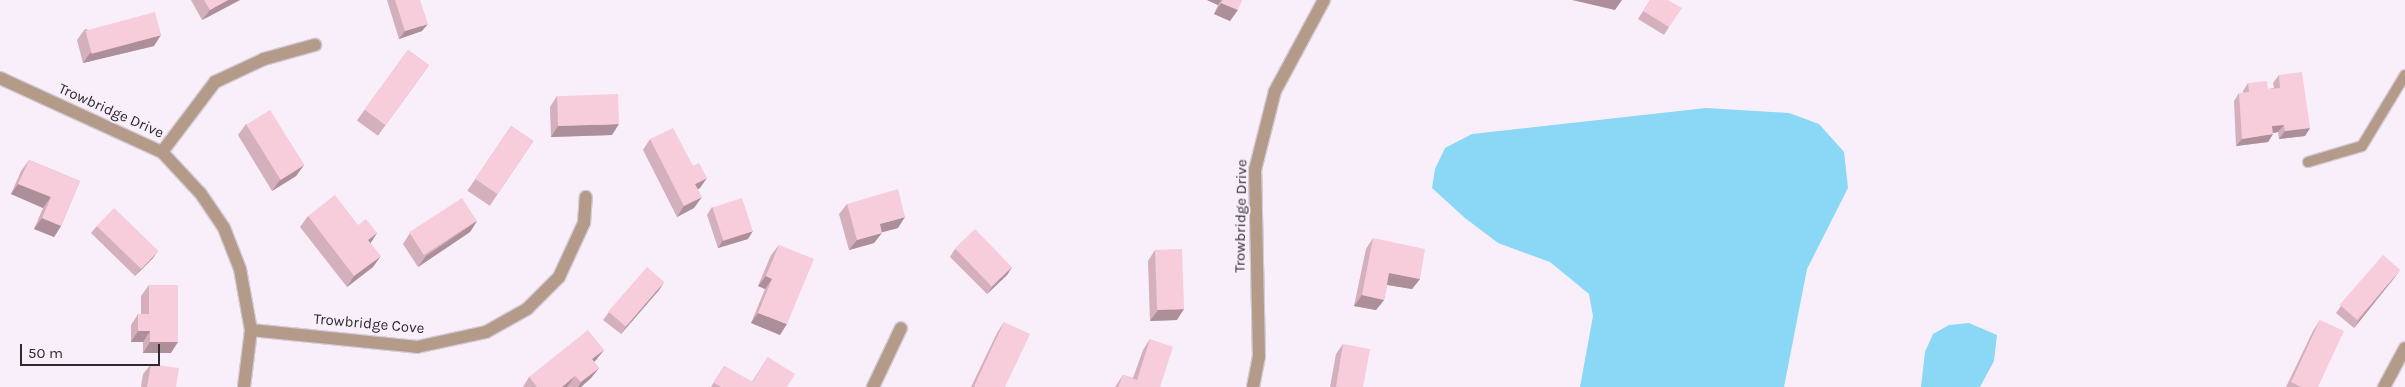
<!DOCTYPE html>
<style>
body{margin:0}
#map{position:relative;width:2405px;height:387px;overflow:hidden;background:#f8effa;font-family:Karla,sans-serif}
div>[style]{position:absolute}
.water>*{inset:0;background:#8ad7f6}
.roads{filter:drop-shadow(1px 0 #d3cbd5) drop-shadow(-1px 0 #d3cbd5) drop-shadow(0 1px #d3cbd5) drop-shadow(0 -1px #d3cbd5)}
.lane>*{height:10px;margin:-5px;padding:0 5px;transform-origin:5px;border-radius:5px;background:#b49a89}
.street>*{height:12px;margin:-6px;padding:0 6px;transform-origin:6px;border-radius:6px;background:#b49a89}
.wall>*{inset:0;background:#d4afbc;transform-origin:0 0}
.shaded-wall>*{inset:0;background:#ad8f99}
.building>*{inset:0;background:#f7ccdb;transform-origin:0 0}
span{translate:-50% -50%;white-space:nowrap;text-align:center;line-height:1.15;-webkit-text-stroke:4px #f8effa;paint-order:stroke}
.street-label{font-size:15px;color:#2d292d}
.scale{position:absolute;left:20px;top:344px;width:140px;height:22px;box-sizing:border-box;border:2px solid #2d292d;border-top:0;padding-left:6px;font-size:15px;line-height:18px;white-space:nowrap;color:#2d292d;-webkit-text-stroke:4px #f8effa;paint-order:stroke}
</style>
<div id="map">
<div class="water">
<i style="clip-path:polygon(1706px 108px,1789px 113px,1819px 124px,1844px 152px,1848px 188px,1807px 269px,1784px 387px,1580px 387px,1593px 316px,1589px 294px,1550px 262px,1498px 243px,1465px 218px,1432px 188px,1435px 169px,1445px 148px,1472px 134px)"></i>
<i style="clip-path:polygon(1969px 323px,1997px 335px,1994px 361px,1980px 387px,1921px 387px,1925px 352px,1933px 334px,1949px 325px)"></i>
</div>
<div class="roads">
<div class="lane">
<i style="left:2308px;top:162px;width:56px;rotate:-16.5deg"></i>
<i style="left:2362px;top:146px;width:83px;rotate:-58.8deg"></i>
</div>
<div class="street">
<i style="left:0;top:78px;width:178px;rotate:24.6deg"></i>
<i style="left:162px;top:152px;width:57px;rotate:47.1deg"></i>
<i style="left:201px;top:194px;width:41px;rotate:55.9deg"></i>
<i style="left:224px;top:228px;width:44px;rotate:68.7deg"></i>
<i style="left:240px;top:269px;width:62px;rotate:79.8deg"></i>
<i style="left:251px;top:330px;width:57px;rotate:97deg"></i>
<i style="left:162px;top:152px;width:88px;rotate:-52.9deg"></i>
<i style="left:215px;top:82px;width:54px;rotate:-25.1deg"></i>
<i style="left:264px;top:59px;width:53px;rotate:-15.4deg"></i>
<i style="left:251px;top:330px;width:167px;rotate:5.8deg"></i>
<i style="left:417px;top:347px;width:71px;rotate:-12.3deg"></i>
<i style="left:486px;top:332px;width:47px;rotate:-29.3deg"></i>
<i style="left:527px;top:309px;width:45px;rotate:-45deg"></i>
<i style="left:559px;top:277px;width:60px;rotate:-65.2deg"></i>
<i style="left:584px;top:223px;width:26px;rotate:-86deg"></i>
<i style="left:873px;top:387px;width:65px;rotate:-64.6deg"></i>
<i style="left:1253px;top:387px;width:31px;rotate:-79deg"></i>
<i style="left:1259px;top:357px;width:187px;rotate:-91.2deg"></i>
<i style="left:1255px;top:170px;width:81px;rotate:-75.8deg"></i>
<i style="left:1275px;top:91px;width:103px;rotate:-61.7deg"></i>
<i style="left:2384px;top:387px;width:44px;rotate:-61.7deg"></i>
</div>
</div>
<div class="wall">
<i style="clip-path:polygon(191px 0,240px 0,202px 20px)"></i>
<i style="clip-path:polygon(387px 0,420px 0,422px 31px,399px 39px)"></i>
<i style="clip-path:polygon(1207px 0,1242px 0,1230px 21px,1214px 14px,1218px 5px)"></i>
<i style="clip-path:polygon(1650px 0,1668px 0,1669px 27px,1664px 35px,1638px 19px)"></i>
<i style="clip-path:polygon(85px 29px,154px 46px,83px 63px,77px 40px)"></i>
<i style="left:408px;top:50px;width:26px;height:87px;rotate:36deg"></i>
<i style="clip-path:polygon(2279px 75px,2310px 128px,2305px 136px,2279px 139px,2278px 132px,2273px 133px,2273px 134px,2268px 142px,2236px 146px,2234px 101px,2239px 93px,2243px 93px,2243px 91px,2248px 83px,2268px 89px,2274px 88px,2273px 83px)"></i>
<i style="clip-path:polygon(557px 96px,612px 135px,551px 137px,550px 107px)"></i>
<i style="clip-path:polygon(246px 124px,304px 165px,296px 176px,272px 191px,238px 135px)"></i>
<i style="left:511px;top:126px;width:27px;height:78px;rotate:34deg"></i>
<i style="clip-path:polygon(650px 139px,700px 188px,698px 189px,694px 208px,677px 217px,643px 150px)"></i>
<i style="clip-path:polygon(29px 160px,80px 181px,61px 226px,54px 237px,34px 229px,43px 208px,11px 194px,21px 171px)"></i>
<i style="clip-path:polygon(847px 204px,898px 228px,882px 232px,874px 243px,849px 250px,839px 214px)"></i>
<i style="clip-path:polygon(712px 207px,748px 239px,718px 248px,707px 215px)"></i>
<i style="clip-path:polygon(308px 216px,358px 225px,377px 233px,370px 243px,373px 267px,347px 287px,300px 227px)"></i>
<i style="clip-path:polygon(477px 221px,470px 232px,418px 267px,403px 244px,410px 233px)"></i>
<i style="clip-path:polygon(97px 226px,153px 258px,135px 276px,91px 233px)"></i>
<i style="clip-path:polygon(1373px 238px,1420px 279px,1412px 289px,1387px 285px,1384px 300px,1376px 310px,1354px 306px,1366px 249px)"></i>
<i style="clip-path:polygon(779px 245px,780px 335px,751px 323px,765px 289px,758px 286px,771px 255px)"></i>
<i style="clip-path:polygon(955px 249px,1012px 267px,1007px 275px,987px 294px,950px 257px)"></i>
<i style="clip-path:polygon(1155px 250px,1177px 320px,1150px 321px,1148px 261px)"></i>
<i style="clip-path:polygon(2395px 277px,2354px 328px,2336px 313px,2341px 306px)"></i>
<i style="clip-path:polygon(664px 282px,659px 290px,621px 334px,603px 320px,609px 312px)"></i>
<i style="clip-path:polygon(149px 285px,171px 353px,143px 353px,143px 342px,131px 342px,131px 325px,138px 314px,141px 314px,141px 296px)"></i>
<i style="clip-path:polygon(2320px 320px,2318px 387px,2286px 387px,2313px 331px)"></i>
<i style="clip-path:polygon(1004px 322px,1005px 387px,971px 387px,997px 333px)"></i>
<i style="clip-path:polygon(1150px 339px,1160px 387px,1115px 387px,1123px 375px,1133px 378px,1143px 350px)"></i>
<i style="clip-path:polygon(1343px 344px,1363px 387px,1330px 387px,1336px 354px)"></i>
<i style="clip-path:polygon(604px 350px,596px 360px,594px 362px,599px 368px,591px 378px,581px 387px,523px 387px,529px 377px)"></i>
<i style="clip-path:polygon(768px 357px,787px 387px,711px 387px,724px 366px,752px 382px)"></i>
<i style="clip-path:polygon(151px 364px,176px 387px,141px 387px,143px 374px)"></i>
</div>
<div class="shaded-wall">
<i style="clip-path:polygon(228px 0,240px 0,202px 20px,210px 10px)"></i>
<i style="clip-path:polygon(1207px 0,1221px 0,1218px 5px)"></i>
<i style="clip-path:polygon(1572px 0,1622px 0,1615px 10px)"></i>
<i style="clip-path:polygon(1221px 3px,1238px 10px,1230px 21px,1214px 14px)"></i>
<i style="clip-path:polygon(428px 24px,422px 31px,399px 39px,405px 31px)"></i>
<i style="clip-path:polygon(161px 35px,154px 46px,83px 63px,90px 53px)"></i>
<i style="clip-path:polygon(619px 124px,612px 135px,551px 137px,558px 126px)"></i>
<i style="clip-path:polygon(2284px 125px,2278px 132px,2267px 134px,2272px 126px)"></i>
<i style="clip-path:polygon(2310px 128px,2305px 136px,2279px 139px,2285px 131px)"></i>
<i style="clip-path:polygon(2273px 134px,2268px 142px,2236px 146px,2242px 139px)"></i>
<i style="clip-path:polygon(304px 165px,296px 176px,272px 191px,280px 180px)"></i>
<i style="clip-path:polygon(707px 178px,700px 188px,687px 195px,695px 184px)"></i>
<i style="clip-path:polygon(18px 184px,51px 197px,43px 208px,11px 194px)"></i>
<i style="clip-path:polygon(702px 197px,694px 208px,677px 217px,684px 206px)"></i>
<i style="clip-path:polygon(905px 217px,898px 228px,872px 235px,880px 224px)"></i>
<i style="clip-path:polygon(42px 218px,61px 226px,54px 237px,34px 229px)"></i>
<i style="clip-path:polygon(477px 221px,470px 232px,418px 267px,426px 256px)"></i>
<i style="clip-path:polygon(753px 231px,748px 239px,718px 248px,723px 240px)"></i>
<i style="clip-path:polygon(377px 233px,370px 244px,368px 240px)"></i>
<i style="clip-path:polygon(882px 233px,874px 243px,849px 250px,857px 240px)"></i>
<i style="clip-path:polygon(158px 251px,153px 258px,135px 276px,141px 269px)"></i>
<i style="clip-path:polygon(381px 256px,373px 267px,347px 287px,354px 276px)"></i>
<i style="clip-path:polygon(1012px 267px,1007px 275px,987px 294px,993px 286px)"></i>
<i style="clip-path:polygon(2400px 270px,2395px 277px,2354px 328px,2359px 320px)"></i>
<i style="clip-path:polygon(1389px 273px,1420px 279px,1412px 289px,1382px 284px)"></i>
<i style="clip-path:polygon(766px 276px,772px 279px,765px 289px,758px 286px)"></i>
<i style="clip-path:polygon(664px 282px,659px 290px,621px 334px,626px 327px)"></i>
<i style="clip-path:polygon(1362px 295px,1384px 300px,1376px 310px,1354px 306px)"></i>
<i style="clip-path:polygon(1184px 309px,1177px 320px,1150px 321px,1158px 310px)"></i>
<i style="clip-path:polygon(758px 313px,787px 324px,780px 335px,751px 323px)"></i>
<i style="clip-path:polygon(138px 331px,150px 331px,143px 342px,131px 342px)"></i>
<i style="clip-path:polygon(150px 342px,178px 342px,171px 353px,143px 353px)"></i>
<i style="clip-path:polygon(604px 350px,596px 360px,584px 370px,592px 359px)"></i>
<i style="clip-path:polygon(599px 368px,591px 378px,581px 387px,578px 387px,581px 382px)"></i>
<i style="clip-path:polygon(575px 376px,567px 387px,562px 387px)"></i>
</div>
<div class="building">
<i style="clip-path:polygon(204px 0,228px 0,210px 10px)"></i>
<i style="clip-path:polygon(395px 0,420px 0,428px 24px,405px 31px)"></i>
<i style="clip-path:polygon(1223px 0,1242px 0,1238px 10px,1221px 3px)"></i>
<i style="clip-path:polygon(1650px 0,1668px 0,1682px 8px,1669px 27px,1643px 11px)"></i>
<i style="left:155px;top:12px;width:24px;height:72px;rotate:75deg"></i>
<i style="left:408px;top:50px;width:26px;height:74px;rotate:36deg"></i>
<i style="clip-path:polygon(2302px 72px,2310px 128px,2285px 131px,2284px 125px,2272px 126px,2273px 134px,2242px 139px,2239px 93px,2249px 92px,2248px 83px,2267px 81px,2268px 89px,2280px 88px,2279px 75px)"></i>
<i style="left:618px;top:94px;width:30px;height:61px;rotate:88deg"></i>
<i style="left:270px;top:110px;width:65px;height:28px;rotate:58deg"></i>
<i style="left:511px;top:126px;width:27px;height:64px;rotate:34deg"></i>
<i style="clip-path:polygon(673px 128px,693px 166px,699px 163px,707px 178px,695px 184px,702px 197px,684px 206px,650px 139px)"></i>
<i style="clip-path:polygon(29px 160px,80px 181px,61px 226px,42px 218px,51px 197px,18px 184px)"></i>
<i style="clip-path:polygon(898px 189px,905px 217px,880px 224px,882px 233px,857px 240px,847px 204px)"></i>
<i style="clip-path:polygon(335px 195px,358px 225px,366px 219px,377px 233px,368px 240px,381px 256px,354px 276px,308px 216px)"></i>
<i style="left:462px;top:198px;width:27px;height:63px;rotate:57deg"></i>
<i style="left:742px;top:198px;width:35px;height:31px;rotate:72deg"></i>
<i style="left:114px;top:208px;width:62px;height:25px;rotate:44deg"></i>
<i style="left:975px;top:229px;width:53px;height:28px;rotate:46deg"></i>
<i style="clip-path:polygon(1373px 238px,1425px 249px,1420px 279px,1389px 273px,1384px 300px,1362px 295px)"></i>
<i style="clip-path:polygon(779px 245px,814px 259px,787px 324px,758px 313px,772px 279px,766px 276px)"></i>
<i style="left:1182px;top:249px;width:60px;height:27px;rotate:88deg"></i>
<i style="left:2383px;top:255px;width:23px;height:66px;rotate:41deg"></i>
<i style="left:647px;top:267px;width:23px;height:59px;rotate:41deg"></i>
<i style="clip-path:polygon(149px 285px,178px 285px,178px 342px,150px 342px,150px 331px,138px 331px,138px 314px,149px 314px)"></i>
<i style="clip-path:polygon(2320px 320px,2344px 331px,2318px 387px,2301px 387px,2291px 382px)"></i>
<i style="clip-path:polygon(1004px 322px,1030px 334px,1005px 387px,975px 387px,974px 386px)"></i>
<i style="clip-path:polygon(588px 330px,604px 350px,592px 359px,599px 368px,581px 382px,575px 376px,562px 387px,537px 387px,529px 377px)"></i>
<i style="clip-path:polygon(1150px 339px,1173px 347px,1160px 387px,1118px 387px,1123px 375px,1137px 380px)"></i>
<i style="clip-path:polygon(1343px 344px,1370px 349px,1363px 387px,1336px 387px)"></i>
<i style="clip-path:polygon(768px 357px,795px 374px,787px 387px,721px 387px,714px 383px,724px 366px,753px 382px)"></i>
<i style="clip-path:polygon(151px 364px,179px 368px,176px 387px,147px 387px)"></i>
</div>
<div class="street-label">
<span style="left:111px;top:111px;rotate:24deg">Trowbridge Drive</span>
<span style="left:1241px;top:216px;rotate:-89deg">Trowbridge Drive</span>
<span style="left:369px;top:324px;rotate:5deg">Trowbridge Cove</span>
</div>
<div class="scale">50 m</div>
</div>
